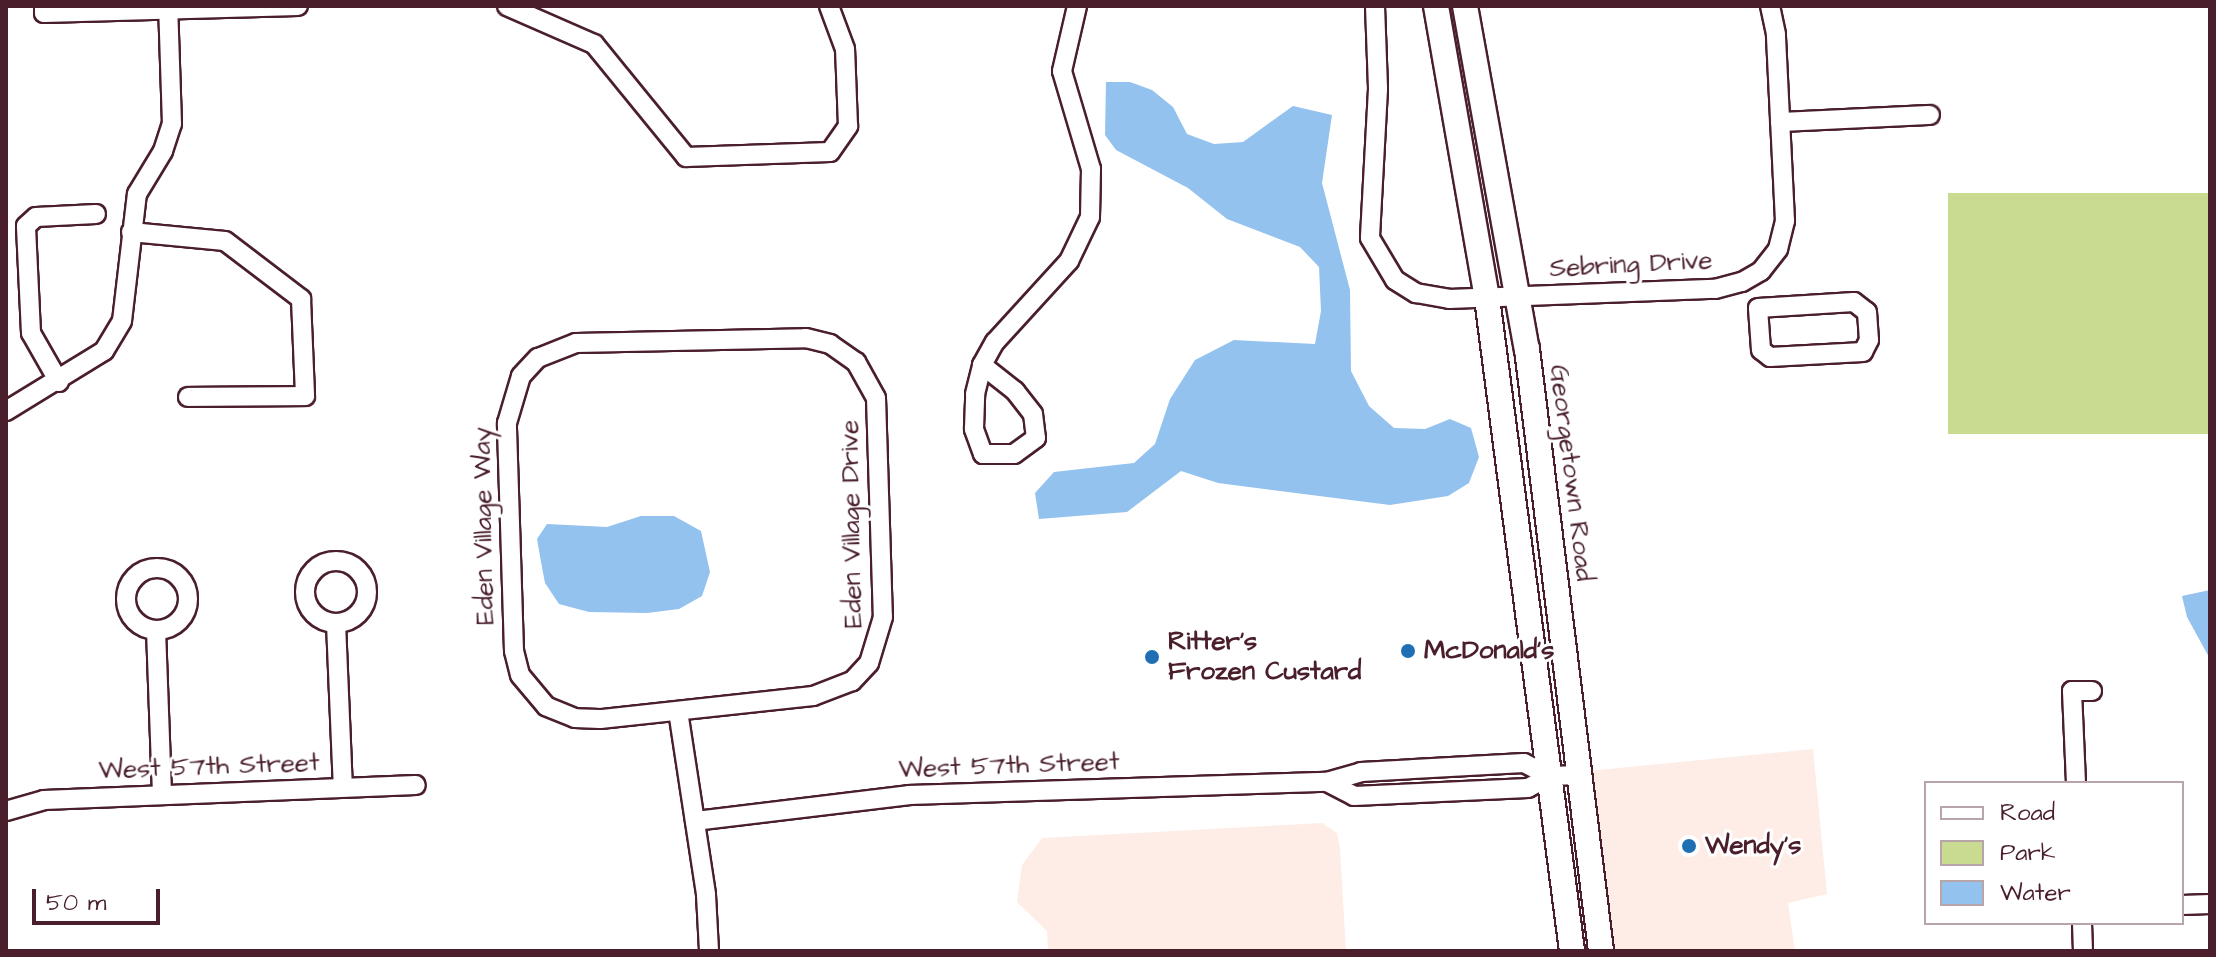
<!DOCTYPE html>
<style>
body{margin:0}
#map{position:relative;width:2216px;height:957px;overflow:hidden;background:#fff;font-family:"Architects Daughter",sans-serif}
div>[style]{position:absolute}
.built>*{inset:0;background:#fdede6}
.green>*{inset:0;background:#c8db90;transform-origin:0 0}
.water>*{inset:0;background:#93c2ee}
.roads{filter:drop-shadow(2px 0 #4a1f2b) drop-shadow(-2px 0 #4a1f2b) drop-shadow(0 2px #4a1f2b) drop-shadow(0 -2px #4a1f2b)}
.minor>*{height:18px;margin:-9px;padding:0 9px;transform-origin:9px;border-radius:9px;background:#fff}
.minor>.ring{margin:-9px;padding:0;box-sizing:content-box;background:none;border:18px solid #fff;border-radius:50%}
.secondary>*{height:24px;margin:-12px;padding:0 12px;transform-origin:12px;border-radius:12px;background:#fff}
.dots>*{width:22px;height:22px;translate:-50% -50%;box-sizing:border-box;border:4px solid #fff;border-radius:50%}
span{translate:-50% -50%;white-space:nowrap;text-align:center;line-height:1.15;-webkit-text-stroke:6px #fff;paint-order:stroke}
.street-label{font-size:26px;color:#4a1f2b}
.poi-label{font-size:26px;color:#4a1f2b;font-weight:700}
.left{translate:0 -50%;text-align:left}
.frame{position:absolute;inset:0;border:8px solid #4a1f2b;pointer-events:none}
.legend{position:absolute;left:1924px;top:781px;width:260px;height:144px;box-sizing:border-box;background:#fff;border:2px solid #b7a5aa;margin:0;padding:10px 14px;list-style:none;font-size:24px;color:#4a1f2b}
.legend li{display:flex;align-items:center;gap:16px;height:40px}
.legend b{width:40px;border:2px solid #b7a5aa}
.scale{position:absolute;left:32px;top:889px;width:128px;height:36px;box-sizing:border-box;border:4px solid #4a1f2b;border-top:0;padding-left:10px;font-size:24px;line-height:28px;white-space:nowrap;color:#4a1f2b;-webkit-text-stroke:6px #fff;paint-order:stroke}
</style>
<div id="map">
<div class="built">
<i style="clip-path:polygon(1813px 749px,1827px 894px,1788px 903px,1795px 951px,1613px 951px,1588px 771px)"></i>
<i style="clip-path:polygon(1322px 823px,1337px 833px,1340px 849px,1346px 951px,1048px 951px,1047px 931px,1017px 902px,1022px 865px,1042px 838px)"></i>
</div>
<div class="green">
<i style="left:2210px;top:193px;width:241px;height:262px;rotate:90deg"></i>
</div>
<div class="water">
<i style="clip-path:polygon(1106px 82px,1130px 82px,1152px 90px,1173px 107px,1187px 134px,1214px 144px,1243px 142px,1293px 106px,1332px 115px,1322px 183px,1350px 290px,1351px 371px,1369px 406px,1394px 428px,1425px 429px,1450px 419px,1471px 428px,1479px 457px,1469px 483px,1448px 496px,1390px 505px,1218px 483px,1181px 471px,1127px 512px,1039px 519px,1035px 493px,1054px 472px,1134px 463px,1155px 444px,1170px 399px,1195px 360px,1234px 340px,1315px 344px,1321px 311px,1319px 267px,1300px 247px,1227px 219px,1188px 188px,1116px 150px,1105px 135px)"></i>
<i style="clip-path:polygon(641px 516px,674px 516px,701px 531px,710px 572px,702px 596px,679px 609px,647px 613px,589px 612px,559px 604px,545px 583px,541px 562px,537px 539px,547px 524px,607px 527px)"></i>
<i style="clip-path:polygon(2210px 590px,2210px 659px,2187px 617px,2182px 596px)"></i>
</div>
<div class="roads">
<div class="minor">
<i style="left:44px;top:6px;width:7px;rotate:90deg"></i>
<i style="left:44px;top:13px;width:254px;rotate:-1.6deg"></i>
<i style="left:507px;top:6px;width:95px;rotate:23.6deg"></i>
<i style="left:594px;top:44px;width:146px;rotate:50.8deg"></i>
<i style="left:686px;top:157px;width:144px;rotate:-2deg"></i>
<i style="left:830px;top:152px;width:32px;rotate:-55deg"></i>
<i style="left:848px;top:126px;width:77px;rotate:-92.2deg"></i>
<i style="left:845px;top:49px;width:46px;rotate:-110.4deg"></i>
<i style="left:1375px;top:6px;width:83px;rotate:87.9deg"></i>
<i style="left:1378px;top:89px;width:149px;rotate:93.1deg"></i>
<i style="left:1370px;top:238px;width:49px;rotate:59.2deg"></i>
<i style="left:1395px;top:280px;width:25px;rotate:32deg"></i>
<i style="left:1416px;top:293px;width:34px;rotate:10deg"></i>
<i style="left:1449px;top:299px;width:266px;rotate:-2.2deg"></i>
<i style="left:1715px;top:289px;width:28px;rotate:-15deg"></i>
<i style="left:1742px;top:282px;width:22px;rotate:-30deg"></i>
<i style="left:1761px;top:271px;width:28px;rotate:-52deg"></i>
<i style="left:1778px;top:249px;width:29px;rotate:-76deg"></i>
<i style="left:1785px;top:221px;width:187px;rotate:-92.8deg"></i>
<i style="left:1776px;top:34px;width:29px;rotate:-102deg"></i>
<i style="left:1780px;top:122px;width:150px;rotate:-2.7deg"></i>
<i style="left:131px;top:232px;width:94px;rotate:5.5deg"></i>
<i style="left:225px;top:241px;width:96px;rotate:37.3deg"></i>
<i style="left:301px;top:299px;width:97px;rotate:87.6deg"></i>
<i style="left:305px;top:396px;width:117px;rotate:179.5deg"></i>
<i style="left:1854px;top:302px;width:16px;rotate:38deg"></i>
<i style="left:1867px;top:312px;width:28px;rotate:86deg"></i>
<i style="left:1869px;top:340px;width:13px;rotate:117deg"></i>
<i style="left:1863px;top:352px;width:93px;rotate:176.9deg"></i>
<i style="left:1770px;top:357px;width:11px;rotate:-142deg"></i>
<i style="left:1761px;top:350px;width:42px;rotate:-94.1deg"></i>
<i style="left:1758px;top:308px;width:96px;rotate:-3.6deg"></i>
<i style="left:806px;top:338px;width:25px;rotate:14deg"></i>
<i style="left:830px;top:344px;width:32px;rotate:35deg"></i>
<i style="left:856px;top:362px;width:41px;rotate:60.9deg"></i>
<i style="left:876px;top:398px;width:219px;rotate:88.2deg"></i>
<i style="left:883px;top:617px;width:48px;rotate:106.9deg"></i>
<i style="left:869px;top:663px;width:25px;rotate:133deg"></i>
<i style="left:852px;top:681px;width:42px;rotate:159deg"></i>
<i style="left:813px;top:696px;width:214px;rotate:173.8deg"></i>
<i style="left:600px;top:719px;width:25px;rotate:-178deg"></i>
<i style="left:575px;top:718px;width:31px;rotate:-158deg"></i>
<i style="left:546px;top:706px;width:40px;rotate:-130deg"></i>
<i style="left:520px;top:675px;width:25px;rotate:-104deg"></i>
<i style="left:514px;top:651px;width:228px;rotate:-91.8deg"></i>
<i style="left:507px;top:423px;width:49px;rotate:-73.4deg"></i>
<i style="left:521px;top:376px;width:25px;rotate:-47deg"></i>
<i style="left:538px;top:358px;width:41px;rotate:-21.5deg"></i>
<i style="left:576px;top:343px;width:230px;rotate:-1.2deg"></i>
<i style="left:982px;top:365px;width:42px;rotate:38.2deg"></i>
<i style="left:1015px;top:391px;width:29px;rotate:52deg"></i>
<i style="left:1033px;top:414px;width:24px;rotate:83deg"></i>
<i style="left:1036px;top:438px;width:27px;rotate:144deg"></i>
<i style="left:1014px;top:454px;width:31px;rotate:180deg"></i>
<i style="left:983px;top:454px;width:27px;rotate:-110deg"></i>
<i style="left:974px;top:429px;width:35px;rotate:-88deg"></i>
<i style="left:975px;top:394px;width:30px;rotate:-76deg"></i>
<i style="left:982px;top:365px;width:26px;rotate:-61deg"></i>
<i style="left:995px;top:342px;width:110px;rotate:-47.6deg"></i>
<i style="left:1069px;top:261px;width:49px;rotate:-64.5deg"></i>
<i style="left:1090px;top:217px;width:48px;rotate:-88.8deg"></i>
<i style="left:1091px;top:169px;width:102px;rotate:-106.5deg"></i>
<i style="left:1062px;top:71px;width:67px;rotate:-77deg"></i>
<i style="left:59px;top:382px;width:56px;rotate:-119.7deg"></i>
<i style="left:31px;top:333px;width:107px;rotate:-92.7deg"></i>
<i style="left:26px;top:226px;width:13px;rotate:-42deg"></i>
<i style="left:36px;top:217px;width:60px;rotate:-2.9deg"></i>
<i style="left:6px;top:411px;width:115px;rotate:-31.5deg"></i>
<i style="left:104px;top:351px;width:35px;rotate:-59deg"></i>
<i style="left:122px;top:321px;width:128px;rotate:-83.3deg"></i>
<i style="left:137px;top:194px;width:50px;rotate:-58.8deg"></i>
<i style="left:163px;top:151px;width:28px;rotate:-72deg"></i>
<i style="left:172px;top:124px;width:118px;rotate:-91.9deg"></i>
<i class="ring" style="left:305px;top:561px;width:44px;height:44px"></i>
<i class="ring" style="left:126px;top:568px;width:44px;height:44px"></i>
<i style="left:336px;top:623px;width:164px;rotate:87.6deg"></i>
<i style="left:156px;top:630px;width:164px;rotate:87.9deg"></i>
<i style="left:678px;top:711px;width:186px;rotate:81.3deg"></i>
<i style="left:706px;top:895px;width:56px;rotate:86.9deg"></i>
<i style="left:1327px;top:782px;width:30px;rotate:27deg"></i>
<i style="left:1354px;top:796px;width:174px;rotate:-2.6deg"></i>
<i style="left:1528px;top:788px;width:25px;rotate:-29deg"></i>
<i style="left:2076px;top:783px;width:92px;rotate:-92.5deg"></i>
<i style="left:2072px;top:691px;width:20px"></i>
<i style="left:6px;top:811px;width:40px;rotate:-16deg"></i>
<i style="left:44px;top:800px;width:372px;rotate:-2.3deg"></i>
<i style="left:695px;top:821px;width:216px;rotate:-6.9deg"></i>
<i style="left:909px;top:795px;width:418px;rotate:-1.8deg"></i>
<i style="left:1327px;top:782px;width:35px;rotate:-16deg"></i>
<i style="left:1361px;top:772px;width:163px;rotate:-3.2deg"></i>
<i style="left:1524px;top:763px;width:29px;rotate:27deg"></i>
<i style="left:1550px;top:776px;width:29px;rotate:-2deg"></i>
<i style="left:2182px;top:905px;width:28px;rotate:-2deg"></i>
<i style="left:2082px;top:923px;width:28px;rotate:88deg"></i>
</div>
<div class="secondary">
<i style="left:1436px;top:6px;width:296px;rotate:80.1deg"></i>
<i style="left:1487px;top:298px;width:659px;rotate:82.58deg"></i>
<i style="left:1465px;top:6px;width:349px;rotate:79.8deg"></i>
<i style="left:1527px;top:349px;width:607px;rotate:82.99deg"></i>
</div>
</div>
<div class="dots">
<i style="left:1408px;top:651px;background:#1f6fb2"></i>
<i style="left:1152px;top:657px;background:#1f6fb2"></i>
<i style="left:1689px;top:846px;background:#1f6fb2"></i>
</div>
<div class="street-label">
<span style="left:1631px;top:265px;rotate:-3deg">Sebring Drive</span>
<span style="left:1571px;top:473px;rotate:83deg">Georgetown Road</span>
<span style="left:852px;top:524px;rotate:-91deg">Eden Village Drive</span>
<span style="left:484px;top:526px;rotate:-91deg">Eden Village Way</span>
<span style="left:1009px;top:766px;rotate:-2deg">West 57th Street</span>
<span style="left:209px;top:767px;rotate:-2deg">West 57th Street</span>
</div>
<div class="poi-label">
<span class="left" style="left:1168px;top:657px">Ritter's<br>Frozen Custard</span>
<span class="left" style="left:1424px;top:651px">McDonald's</span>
<span class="left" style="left:1705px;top:846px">Wendy's</span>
</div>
<div class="frame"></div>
<ul class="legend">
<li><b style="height:10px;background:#fff"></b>Road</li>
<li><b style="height:22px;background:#c8db90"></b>Park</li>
<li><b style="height:22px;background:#93c2ee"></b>Water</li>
</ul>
<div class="scale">50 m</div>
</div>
